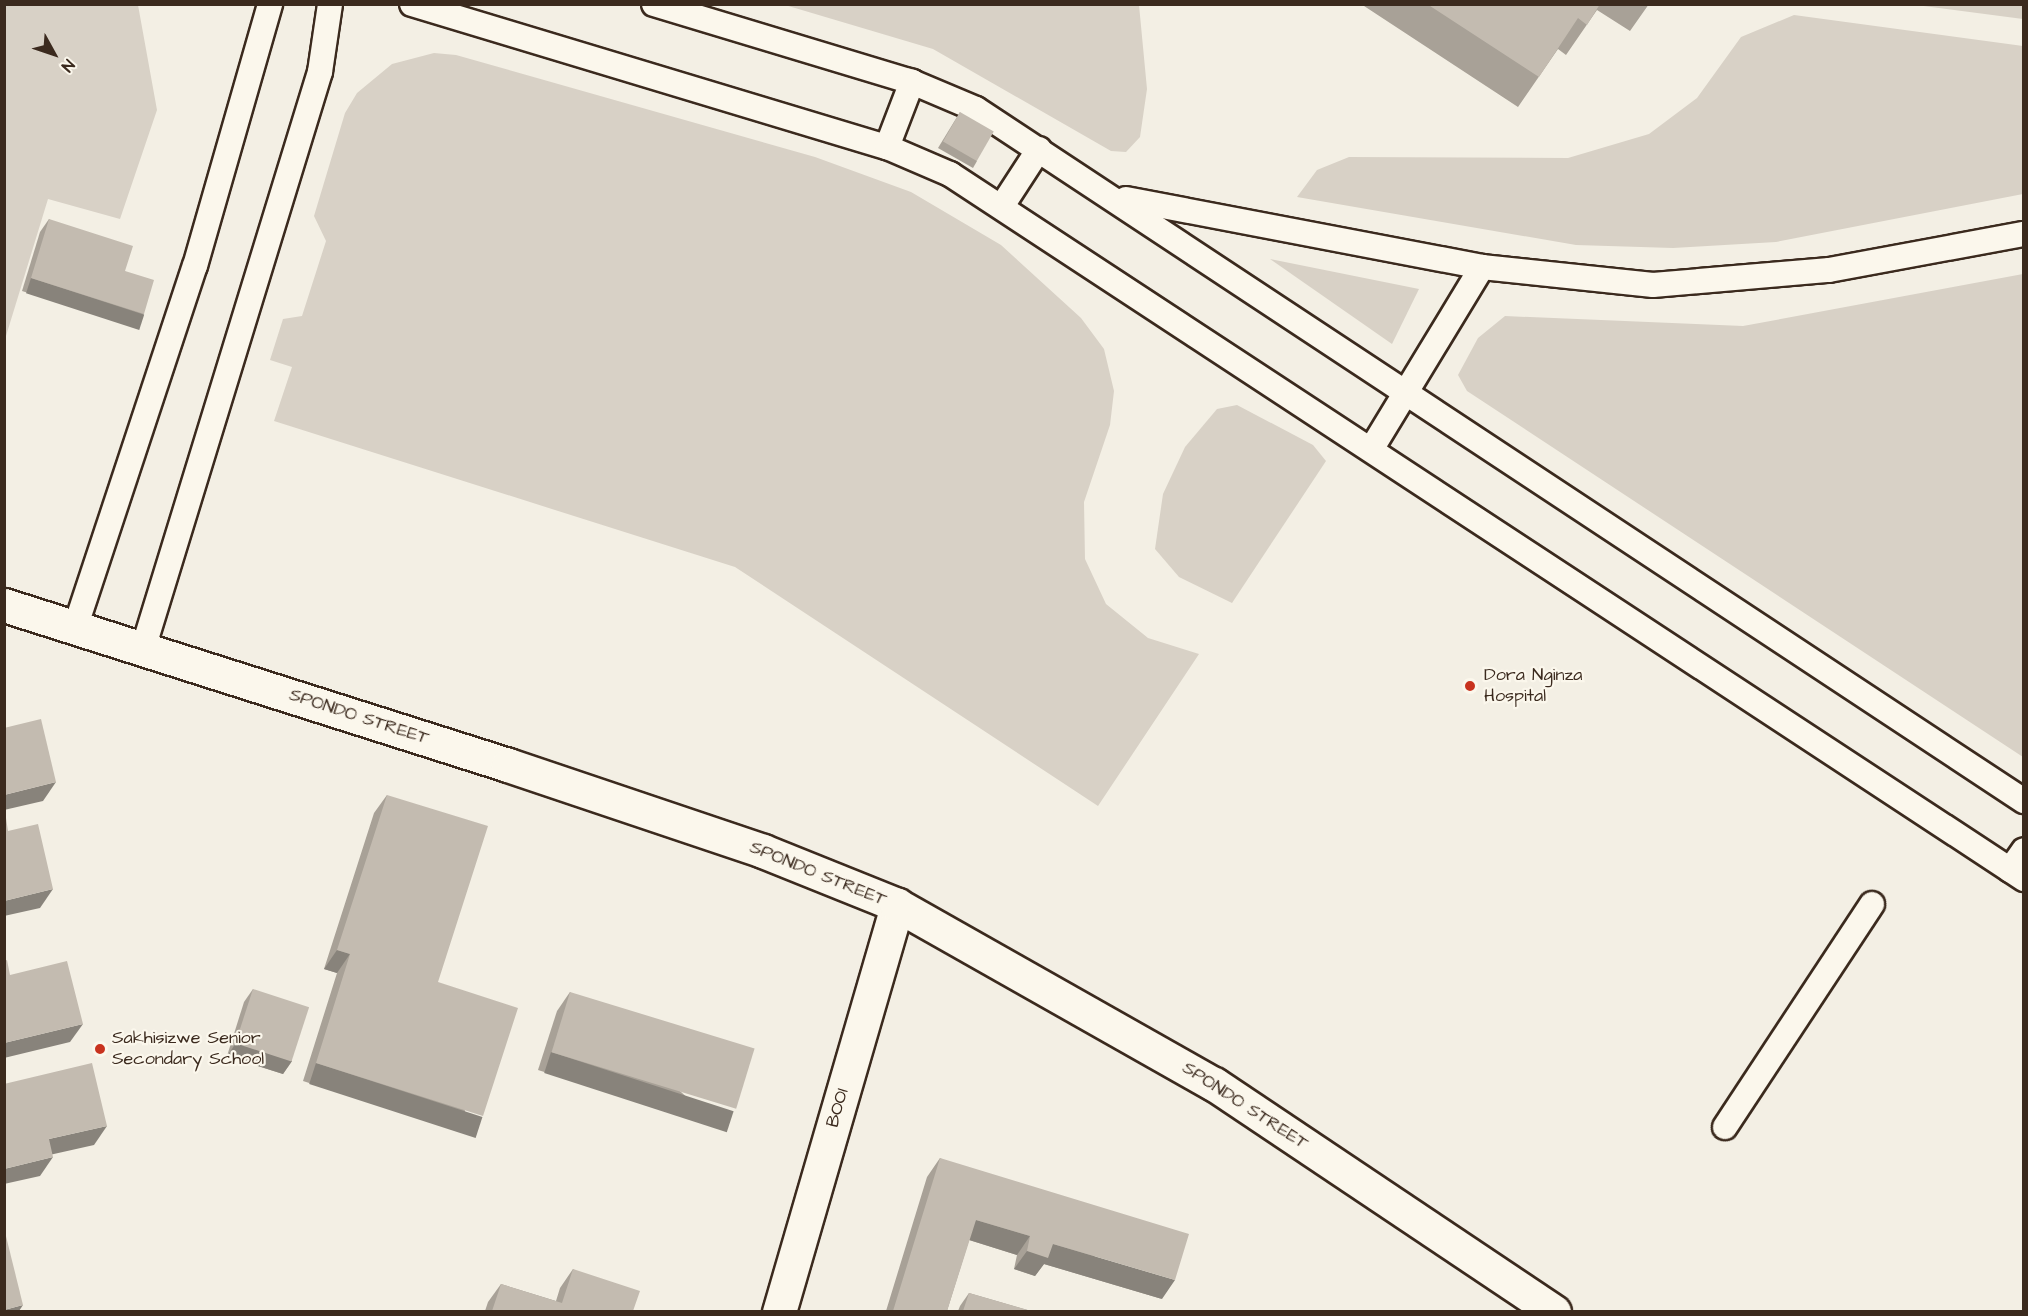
<!DOCTYPE html>
<style>
body{margin:0}
#map{position:relative;width:2028px;height:1316px;overflow:hidden;background:#f3efe4;font-family:"Architects Daughter",sans-serif}
div>[style]{position:absolute}
.green>*{inset:0;background:#d8d1c6}
.roads{filter:drop-shadow(2px 0 #3b2a1e) drop-shadow(-2px 0 #3b2a1e) drop-shadow(0 2px #3b2a1e) drop-shadow(0 -2px #3b2a1e)}
.lane>*{height:24px;margin:-12px;padding:0 12px;transform-origin:12px;border-radius:12px;background:#fbf7ec}
.street>*{height:33px;margin:-16.5px;padding:0 16.5px;transform-origin:16.5px;border-radius:16.5px;background:#fbf7ec}
.secondary>*{height:33px;margin:-16.5px;padding:0 16.5px;transform-origin:16.5px;border-radius:16.5px;background:#fbf7ec}
.wall>*{inset:0;background:#a8a197}
.shaded-wall>*{inset:0;background:#88837b;transform-origin:0 0}
.building>*{inset:0;background:#c3bbb0;transform-origin:0 0}
.dots>*{width:16px;height:16px;translate:-50% -50%;box-sizing:border-box;border:3px solid #fbf7ec;border-radius:50%}
span{translate:-50% -50%;white-space:nowrap;text-align:center;line-height:1.15;-webkit-text-stroke:4.5px #fbf7ec;paint-order:stroke}
.poi-label{font-size:18px;color:#3b2a1e}
.left{translate:0 -50%;text-align:left}
.street-label{font-size:18px;color:#3b2a1e}
.frame{position:absolute;inset:0;border:6px solid #3b2a1e;pointer-events:none}
.north{position:absolute;left:24px;top:24px;width:60px;height:60px;-webkit-text-stroke:4px #fbf7ec;paint-order:stroke;rotate:130deg;font-size:16px;font-weight:700;line-height:24px;text-align:center;color:#3b2a1e}
.north::after{content:'';display:block;margin:auto;width:21px;height:27px;background:#3b2a1e;clip-path:polygon(50% 0,100% 100%,50% 72%,0 100%)}
</style>
<div id="map">
<div class="green">
<i style="clip-path:polygon(4px 5px,138px 5px,157px 110px,120px 219px,48px 199px,6px 336px)"></i>
<i style="clip-path:polygon(785px 5px,1139px 5px,1147px 89px,1140px 137px,1126px 152px,1111px 151px,933px 49px)"></i>
<i style="clip-path:polygon(1916px 5px,2023px 5px,2023px 19px)"></i>
<i style="clip-path:polygon(1794px 15px,2023px 46px,2023px 194px,1776px 242px,1673px 248px,1576px 245px,1297px 197px,1317px 170px,1349px 157px,1568px 158px,1649px 134px,1697px 98px,1741px 37px)"></i>
<i style="clip-path:polygon(434px 53px,456px 55px,815px 157px,911px 192px,1001px 245px,1081px 318px,1104px 349px,1114px 391px,1110px 425px,1084px 502px,1085px 559px,1106px 604px,1148px 638px,1199px 654px,1098px 806px,735px 567px,274px 421px,292px 367px,270px 360px,283px 319px,302px 316px,326px 241px,314px 216px,345px 113px,357px 93px,392px 64px)"></i>
<i style="clip-path:polygon(1270px 259px,1419px 289px,1392px 344px)"></i>
<i style="clip-path:polygon(2023px 274px,2023px 757px,1467px 391px,1458px 375px,1478px 338px,1505px 316px,1743px 326px)"></i>
<i style="clip-path:polygon(1237px 405px,1313px 445px,1326px 461px,1232px 603px,1179px 577px,1155px 549px,1163px 494px,1185px 447px,1217px 409px)"></i>
</div>
<div class="roads">
<div class="lane">
<i style="left:412px;top:4px;width:496px;rotate:16.8deg"></i>
<i style="left:887px;top:147px;width:69px;rotate:23.2deg"></i>
<i style="left:950px;top:174px;width:1285px;rotate:33.28deg"></i>
<i style="left:654px;top:4px;width:270px;rotate:16.8deg"></i>
<i style="left:912px;top:82px;width:69px;rotate:22.9deg"></i>
<i style="left:976px;top:109px;width:1256px;rotate:33.44deg"></i>
<i style="left:887px;top:147px;width:70px;rotate:-69deg"></i>
<i style="left:1126px;top:199px;width:362px;rotate:10.8deg"></i>
<i style="left:1482px;top:267px;width:172px;rotate:6deg"></i>
<i style="left:1653px;top:285px;width:177px;rotate:-4.9deg"></i>
<i style="left:1829px;top:270px;width:198px;rotate:-10.5deg"></i>
<i style="left:1002px;top:206px;width:68px;rotate:-57deg"></i>
<i style="left:1372px;top:448px;width:212px;rotate:-58.7deg"></i>
<i style="left:75px;top:628px;width:381px;rotate:-71.7deg"></i>
<i style="left:195px;top:266px;width:273px;rotate:-74deg"></i>
<i style="left:143px;top:649px;width:604px;rotate:-72.95deg"></i>
<i style="left:320px;top:72px;width:69px;rotate:-81.6deg"></i>
<i style="left:2010px;top:870px;width:24px;rotate:-55deg"></i>
<i style="left:1725px;top:1127px;width:267px;rotate:-56.6deg"></i>
</div>
<div class="street">
<i style="left:779px;top:1312px;width:424px;rotate:-73.8deg"></i>
</div>
<div class="secondary">
<i style="left:4px;top:605px;width:529px;rotate:17.61deg"></i>
<i style="left:508px;top:765px;width:269px;rotate:18.6deg"></i>
<i style="left:763px;top:851px;width:144px;rotate:21.9deg"></i>
<i style="left:897px;top:905px;width:364px;rotate:29.5deg"></i>
<i style="left:1214px;top:1084px;width:409px;rotate:33.8deg"></i>
</div>
</div>
<div class="wall">
<i style="clip-path:polygon(1361px 4px,1649px 4px,1630px 31px,1597px 10px,1566px 55px,1558px 49px,1518px 107px)"></i>
<i style="clip-path:polygon(960px 112px,977px 161px,973px 168px,938px 148px)"></i>
<i style="clip-path:polygon(49px 219px,125px 271px,144px 314px,135px 327px,22px 291px,40px 232px)"></i>
<i style="clip-path:polygon(387px 795px,438px 982px,470px 1135px,303px 1081px,337px 973px,324px 969px,374px 813px)"></i>
<i style="clip-path:polygon(253px 989px,292px 1061px,283px 1074px,227px 1056px,244px 1002px)"></i>
<i style="clip-path:polygon(570px 992px,721px 1128px,538px 1070px,557px 1011px)"></i>
<i style="clip-path:polygon(940px 1158px,1162px 1299px,1044px 1264px,1035px 1276px,1014px 1269px,1017px 1255px,969px 1240px,947px 1311px,886px 1311px,927px 1177px)"></i>
<i style="clip-path:polygon(573px 1269px,633px 1311px,485px 1311px,488px 1302px,501px 1284px,556px 1301px,560px 1288px)"></i>
<i style="clip-path:polygon(969px 1293px,1031px 1311px,958px 1311px,960px 1306px)"></i>
</div>
<div class="shaded-wall">
<i style="left:31px;top:278px;width:119px;height:16px;rotate:18deg"></i>
<i style="clip-path:polygon(56px 782px,43px 801px,4px 810px,4px 795px)"></i>
<i style="clip-path:polygon(53px 889px,40px 908px,4px 916px,4px 901px)"></i>
<i style="clip-path:polygon(337px 950px,350px 954px,337px 973px,324px 969px)"></i>
<i style="clip-path:polygon(83px 1024px,70px 1042px,4px 1058px,4px 1043px)"></i>
<i style="clip-path:polygon(236px 1043px,292px 1061px,283px 1074px,227px 1056px)"></i>
<i style="left:551px;top:1052px;width:192px;height:22px;rotate:18deg"></i>
<i style="left:316px;top:1063px;width:175px;height:22px;rotate:18deg"></i>
<i style="clip-path:polygon(107px 1126px,94px 1145px,36px 1158px,49px 1139px)"></i>
<i style="clip-path:polygon(53px 1157px,40px 1176px,4px 1184px,4px 1169px)"></i>
<i style="clip-path:polygon(976px 1220px,1030px 1236px,1017px 1255px,963px 1238px)"></i>
<i style="clip-path:polygon(1053px 1244px,1175px 1280px,1162px 1299px,1044px 1264px,1035px 1276px,1014px 1269px,1027px 1251px)"></i>
<i style="clip-path:polygon(23px 1305px,19px 1311px,4px 1311px,4px 1310px)"></i>
</div>
<div class="building">
<i style="clip-path:polygon(1427px 4px,1600px 4px,1587px 25px,1578px 18px,1539px 77px)"></i>
<i style="left:960px;top:112px;width:39px;height:34px;rotate:30deg"></i>
<i style="clip-path:polygon(49px 219px,133px 246px,125px 271px,154px 280px,144px 314px,31px 278px)"></i>
<i style="clip-path:polygon(41px 719px,56px 782px,4px 795px,4px 728px)"></i>
<i style="clip-path:polygon(387px 795px,488px 826px,438px 982px,518px 1008px,483px 1116px,316px 1063px,350px 954px,337px 950px)"></i>
<i style="clip-path:polygon(4px 818px,6px 818px,8px 831px,38px 824px,53px 889px,4px 901px)"></i>
<i style="clip-path:polygon(7px 960px,10px 975px,67px 961px,83px 1024px,4px 1043px,4px 961px)"></i>
<i style="left:253px;top:989px;width:59px;height:57px;rotate:18deg"></i>
<i style="left:570px;top:992px;width:193px;height:63px;rotate:17deg"></i>
<i style="clip-path:polygon(92px 1063px,107px 1126px,49px 1139px,53px 1157px,4px 1169px,4px 1084px)"></i>
<i style="clip-path:polygon(940px 1158px,1189px 1234px,1175px 1280px,1053px 1244px,1048px 1258px,1027px 1251px,1030px 1236px,976px 1220px,947px 1311px,893px 1311px)"></i>
<i style="clip-path:polygon(4px 1228px,23px 1305px,4px 1310px)"></i>
<i style="clip-path:polygon(573px 1269px,640px 1291px,633px 1311px,492px 1311px,501px 1284px,562px 1303px)"></i>
<i style="clip-path:polygon(969px 1293px,1031px 1311px,963px 1311px)"></i>
</div>
<div class="dots">
<i style="left:1470px;top:686px;background:#c8321e"></i>
<i style="left:100px;top:1049px;background:#c8321e"></i>
</div>
<div class="poi-label">
<span class="left" style="left:1484px;top:686px">Dora Nginza<br>Hospital</span>
<span class="left" style="left:112px;top:1049px">Sakhisizwe Senior<br>Secondary School</span>
</div>
<div class="street-label">
<span style="left:359px;top:717px;rotate:18deg">SPONDO STREET</span>
<span style="left:818px;top:874px;rotate:22deg">SPONDO STREET</span>
<span style="left:1245px;top:1106px;rotate:33deg">SPONDO STREET</span>
<span style="left:838px;top:1108px;rotate:-74deg">BOOI</span>
</div>
<div class="frame"></div>
<div class="north">N</div>
</div>
